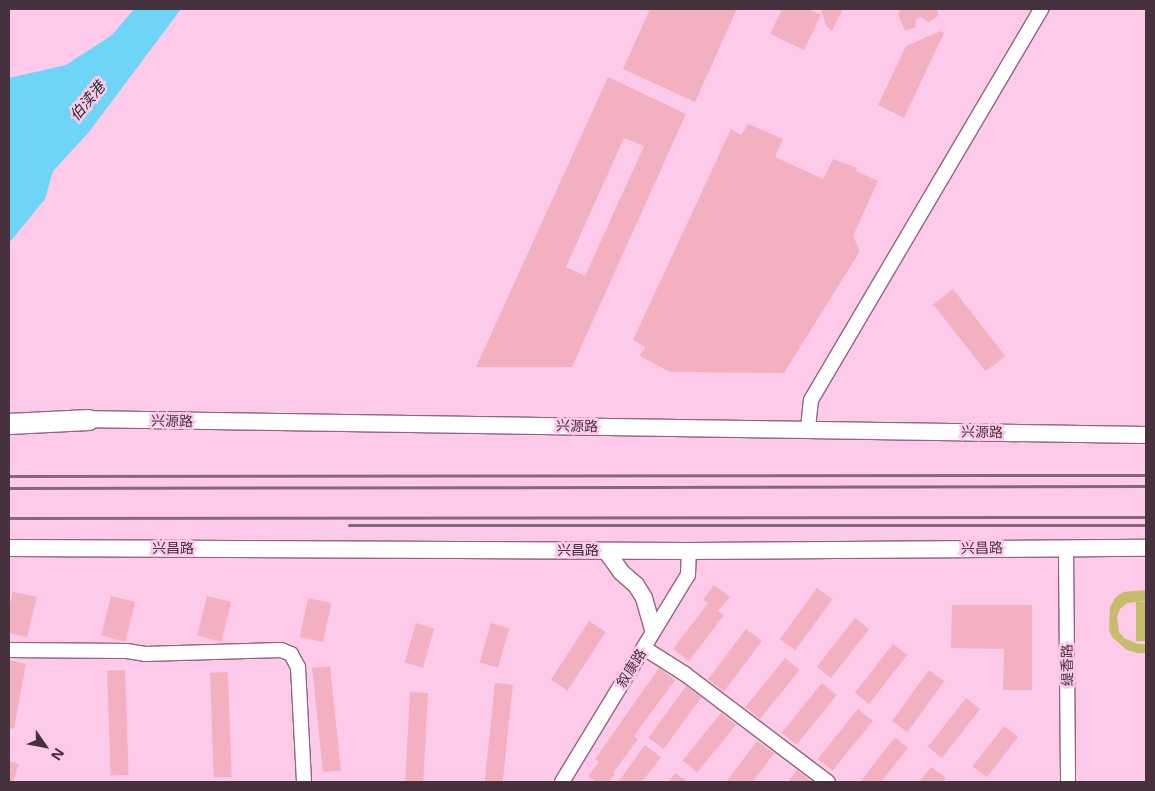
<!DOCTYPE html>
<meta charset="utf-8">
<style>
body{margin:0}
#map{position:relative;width:1155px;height:791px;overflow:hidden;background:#fecae9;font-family:"Open Sans","Noto Sans SC",sans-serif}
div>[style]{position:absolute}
.green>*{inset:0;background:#c5bc6c;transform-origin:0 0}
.water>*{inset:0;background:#6fd5f7}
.building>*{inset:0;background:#f3b0c1;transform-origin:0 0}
.roads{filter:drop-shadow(1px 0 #936581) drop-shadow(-1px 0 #936581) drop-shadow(0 1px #936581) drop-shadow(0 -1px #936581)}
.minor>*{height:14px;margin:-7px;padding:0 7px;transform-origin:7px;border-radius:7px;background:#fff}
.major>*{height:16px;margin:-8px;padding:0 8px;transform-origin:8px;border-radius:8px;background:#fff}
.highway>*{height:20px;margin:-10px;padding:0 10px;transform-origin:10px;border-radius:10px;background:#fff}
.rail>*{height:3px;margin:-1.5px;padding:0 1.5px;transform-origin:1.5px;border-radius:1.5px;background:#87687a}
span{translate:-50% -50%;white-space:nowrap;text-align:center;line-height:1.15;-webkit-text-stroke:5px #fecae9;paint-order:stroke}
.street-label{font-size:14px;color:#46323e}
.water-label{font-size:15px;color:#162d35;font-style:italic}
.frame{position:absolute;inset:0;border:10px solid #46323e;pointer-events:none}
.north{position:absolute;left:20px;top:721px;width:50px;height:50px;-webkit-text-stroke:4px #fecae9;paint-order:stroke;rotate:123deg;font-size:14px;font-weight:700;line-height:20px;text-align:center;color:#46323e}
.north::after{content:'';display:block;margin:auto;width:18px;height:22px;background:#46323e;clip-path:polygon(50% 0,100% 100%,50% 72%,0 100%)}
</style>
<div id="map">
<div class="green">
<i style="clip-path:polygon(1146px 590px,1146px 601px,1127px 603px,1120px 609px,1117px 617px,1119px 632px,1124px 638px,1138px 644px,1146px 644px,1146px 653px,1137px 653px,1127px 650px,1112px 637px,1109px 630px,1110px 607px,1115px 598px,1123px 592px)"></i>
<i style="left:1136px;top:602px;width:10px;height:39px"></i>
</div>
<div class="water">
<i style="clip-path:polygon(134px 9px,181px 9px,89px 132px,53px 171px,45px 199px,9px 243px,9px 78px,66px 65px,112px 35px)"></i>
</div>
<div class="building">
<i style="clip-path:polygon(650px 9px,737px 9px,695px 102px,623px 69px)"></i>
<i style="clip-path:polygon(782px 9px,808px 9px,821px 15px,804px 50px,770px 34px)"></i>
<i style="clip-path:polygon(821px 9px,843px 9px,832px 31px,826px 26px)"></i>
<i style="clip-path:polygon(900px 9px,938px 9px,938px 16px,929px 22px,921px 17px,916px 19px,915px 27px,905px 31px,898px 14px)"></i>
<i style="clip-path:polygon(941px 31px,944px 33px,904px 118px,878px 105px,906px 46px)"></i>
<i style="clip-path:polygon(evenodd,608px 77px,686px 114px,572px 367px,476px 367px,608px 77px,624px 138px,644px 146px,585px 276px,566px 267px,624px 138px)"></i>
<i style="clip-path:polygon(748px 124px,783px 139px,775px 157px,823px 179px,833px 159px,857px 168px,856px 171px,878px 181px,853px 236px,860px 251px,784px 373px,670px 372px,640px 356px,645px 347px,633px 340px,731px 129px,741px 135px)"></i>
<i style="left:953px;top:289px;width:85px;height:25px;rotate:52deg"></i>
<i style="clip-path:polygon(714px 585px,730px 597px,718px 611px,724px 615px,689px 661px,673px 649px,708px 603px,703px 600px)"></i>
<i style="left:817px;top:588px;width:19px;height:63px;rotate:36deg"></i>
<i style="clip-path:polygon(13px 592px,37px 597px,27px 637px,9px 633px,9px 608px)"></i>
<i style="left:111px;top:596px;width:25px;height:41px;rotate:14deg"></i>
<i style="left:207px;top:596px;width:25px;height:41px;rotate:14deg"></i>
<i style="left:308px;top:598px;width:24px;height:40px;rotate:12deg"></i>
<i style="clip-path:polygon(952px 605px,1032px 605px,1032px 690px,1003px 690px,1004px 649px,951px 648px)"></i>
<i style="left:855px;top:618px;width:18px;height:62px;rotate:38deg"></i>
<i style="left:589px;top:621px;width:20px;height:70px;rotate:33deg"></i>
<i style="left:416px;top:623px;width:19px;height:41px;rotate:16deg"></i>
<i style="left:491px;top:623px;width:19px;height:41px;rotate:16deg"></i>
<i style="left:746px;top:629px;width:20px;height:63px;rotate:37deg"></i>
<i style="left:893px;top:644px;width:18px;height:62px;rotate:38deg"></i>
<i style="left:785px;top:658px;width:19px;height:63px;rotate:39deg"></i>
<i style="clip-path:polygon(9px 660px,26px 664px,14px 729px,9px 728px)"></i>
<i style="left:330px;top:666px;width:105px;height:18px;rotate:84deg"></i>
<i style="clip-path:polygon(659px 668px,675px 680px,634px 736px,638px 739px,613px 773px,615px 774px,609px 782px,597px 782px,588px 776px,599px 762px,595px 759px)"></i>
<i style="left:125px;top:670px;width:105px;height:18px;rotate:88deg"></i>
<i style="left:929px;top:670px;width:19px;height:63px;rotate:36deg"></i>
<i style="left:228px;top:672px;width:105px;height:18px;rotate:88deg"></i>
<i style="left:495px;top:683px;width:18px;height:99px;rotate:6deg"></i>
<i style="left:822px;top:683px;width:19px;height:64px;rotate:39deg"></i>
<i style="left:686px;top:686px;width:19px;height:64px;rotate:36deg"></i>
<i style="left:410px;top:692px;width:18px;height:90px;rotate:3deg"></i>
<i style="left:966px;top:698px;width:18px;height:62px;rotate:38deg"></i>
<i style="left:858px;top:709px;width:19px;height:64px;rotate:39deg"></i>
<i style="left:721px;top:713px;width:19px;height:61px;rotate:39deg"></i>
<i style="left:1004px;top:726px;width:18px;height:51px;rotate:38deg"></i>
<i style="clip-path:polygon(895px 737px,908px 748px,881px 782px,860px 782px)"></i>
<i style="clip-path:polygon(757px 741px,774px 753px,753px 782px,726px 782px)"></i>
<i style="clip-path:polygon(645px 745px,661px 757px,642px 782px,618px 782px)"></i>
<i style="clip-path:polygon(9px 761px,19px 764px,13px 782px,9px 782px)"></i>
<i style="clip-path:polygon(931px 767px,946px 778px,943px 782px,919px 782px)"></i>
<i style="clip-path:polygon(797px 770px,811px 781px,810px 782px,788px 782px)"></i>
<i style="clip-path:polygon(675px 773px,688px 782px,668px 782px)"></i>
</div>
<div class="roads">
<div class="minor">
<i style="left:808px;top:428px;width:28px;rotate:-84deg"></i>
<i style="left:811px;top:400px;width:454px;rotate:-59.5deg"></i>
<i style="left:1066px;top:548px;width:234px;rotate:89.5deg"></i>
<i style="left:644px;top:648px;width:49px;rotate:32.4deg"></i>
<i style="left:685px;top:674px;width:179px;rotate:37.1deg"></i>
<i style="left:9px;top:650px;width:118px;rotate:0.5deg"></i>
<i style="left:127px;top:651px;width:18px;rotate:9deg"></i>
<i style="left:145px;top:654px;width:136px;rotate:-1.7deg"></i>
<i style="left:281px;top:650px;width:11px;rotate:22deg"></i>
<i style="left:291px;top:654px;width:15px;rotate:62deg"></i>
<i style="left:298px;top:667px;width:115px;rotate:87deg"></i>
<i style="left:562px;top:782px;width:242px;rotate:-58.7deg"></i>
<i style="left:688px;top:575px;width:24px;rotate:-88deg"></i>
</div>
<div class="major">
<i style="left:79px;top:419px;width:1067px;rotate:0.86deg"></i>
<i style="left:9px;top:548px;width:680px;rotate:0.25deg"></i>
<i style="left:689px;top:551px;width:457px;rotate:-0.4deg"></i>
<i style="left:606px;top:551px;width:26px;rotate:54deg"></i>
<i style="left:621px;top:572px;width:20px;rotate:41deg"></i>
<i style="left:636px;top:585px;width:15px;rotate:58deg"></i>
<i style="left:644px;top:598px;width:33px;rotate:74deg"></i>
</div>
<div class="highway">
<i style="left:9px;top:424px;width:80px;rotate:-2.9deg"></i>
</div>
</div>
<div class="rail">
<i style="left:9px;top:476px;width:1137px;rotate:-0.05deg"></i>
<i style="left:9px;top:488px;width:1137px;rotate:-0.1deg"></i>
<i style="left:9px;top:518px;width:1137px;rotate:-0.05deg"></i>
<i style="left:349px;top:525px;width:797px"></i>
</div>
<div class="street-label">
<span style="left:172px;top:421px;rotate:1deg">兴源路</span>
<span style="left:577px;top:426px;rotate:1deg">兴源路</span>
<span style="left:982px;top:432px;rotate:1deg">兴源路</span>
<span style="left:173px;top:548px">兴昌路</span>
<span style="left:982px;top:548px;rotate:-1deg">兴昌路</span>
<span style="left:578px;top:550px">兴昌路</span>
<span style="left:1067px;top:665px;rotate:-91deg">缇香路</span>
<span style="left:631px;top:668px;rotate:-58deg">叙康路</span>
</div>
<div class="water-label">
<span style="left:87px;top:101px;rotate:-50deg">伯渎港</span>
</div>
<div class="frame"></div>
<div class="north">N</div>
</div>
